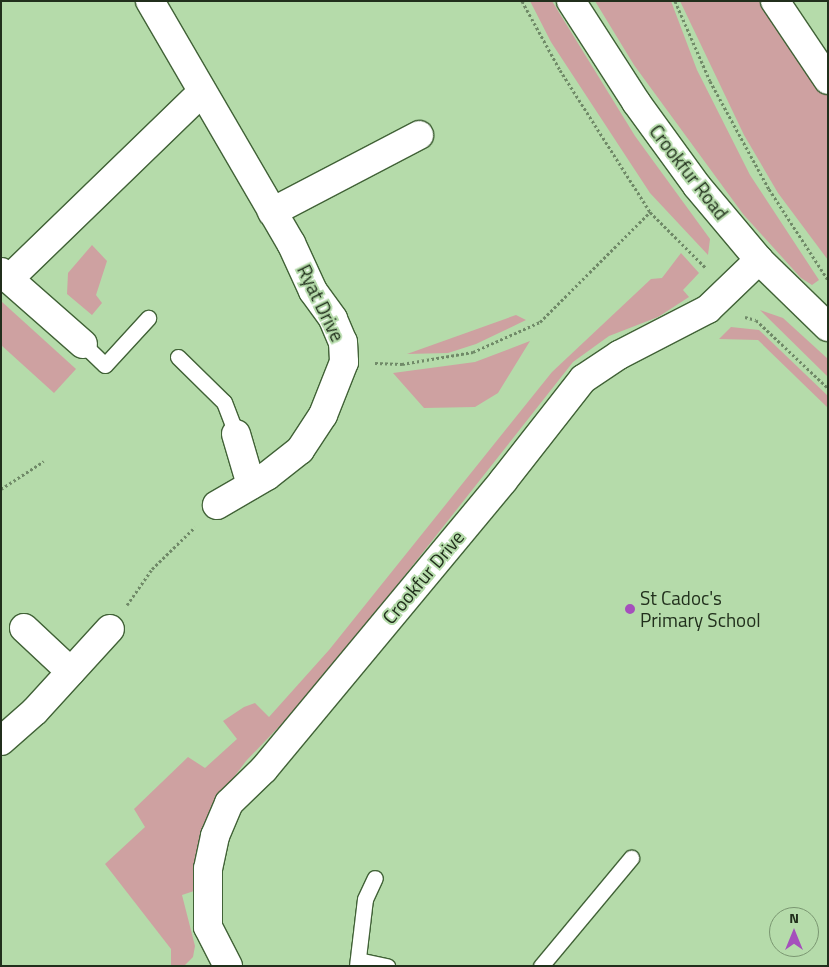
<!DOCTYPE html>
<style>
body{margin:0}
#map{position:relative;width:829px;height:967px;overflow:hidden;background:#b5dbaa;font-family:"Titillium Web",sans-serif}
div>[style]{position:absolute}
.green>*{inset:0;background:#cea1a1}
.path>*{height:3px;margin-top:-1.5px;transform-origin:0;background:repeating-linear-gradient(90deg,#708a68 0 2.5px,transparent 0 5px)}
.roads{filter:drop-shadow(1px 0 #416237) drop-shadow(-1px 0 #416237) drop-shadow(0 1px #416237) drop-shadow(0 -1px #416237)}
.lane>*{height:15px;margin:-7.5px;padding:0 7.5px;transform-origin:7.5px;border-radius:7.5px;background:#fff}
.street>*{height:28px;margin:-14px;padding:0 14px;transform-origin:14px;border-radius:14px;background:#fff}
.secondary>*{height:28px;margin:-14px;padding:0 14px;transform-origin:14px;border-radius:14px;background:#fff}
.dots>*{width:14px;height:14px;translate:-50% -50%;box-sizing:border-box;border:2px solid #b5dbaa;border-radius:50%}
span{translate:-50% -50%;white-space:nowrap;text-align:center;line-height:1.15;-webkit-text-stroke:4px #b5dbaa;paint-order:stroke}
.street-label{font-size:19px;color:#212f1c}
.poi-label{font-size:19px;color:#212f1c}
.left{translate:0 -50%;text-align:left}
.frame{position:absolute;inset:0;border:2px solid #212f1c;pointer-events:none}
.north{position:absolute;left:769px;top:907px;width:50px;height:50px;box-sizing:border-box;background:#b5dbaa;border:1px solid #7a9671;border-radius:50%;rotate:0deg;font-size:14px;font-weight:700;line-height:20px;text-align:center;color:#212f1c}
.north::after{content:'';display:block;margin:auto;width:18px;height:22px;background:#a54fbc;clip-path:polygon(50% 0,100% 100%,50% 72%,0 100%)}
</style>
<div id="map">
<div class="green">
<i style="clip-path:polygon(530px 1px,552px 1px,635px 136px,710px 239px,708px 255px,650px 193px,551px 42px)"></i>
<i style="clip-path:polygon(595px 1px,671px 1px,697px 70px,750px 175px,819px 280px,812px 285px,801px 278px,743px 214px,634px 65px)"></i>
<i style="clip-path:polygon(680px 1px,760px 1px,828px 94px,828px 260px,778px 193px,744px 135px)"></i>
<i style="clip-path:polygon(92px 245px,107px 261px,96px 295px,102px 303px,92px 315px,67px 294px,68px 273px)"></i>
<i style="clip-path:polygon(681px 253px,699px 273px,683px 290px,689px 297px,658px 317px,609px 336px,573px 362px,316px 688px,246px 761px,219px 797px,202px 831px,194px 869px,194px 891px,182px 895px,195px 946px,193px 957px,184px 966px,171px 966px,171px 949px,105px 864px,145px 827px,134px 809px,188px 757px,205px 768px,237px 739px,223px 721px,244px 707px,255px 703px,269px 717px,329px 650px,552px 372px,651px 279px,662px 278px)"></i>
<i style="clip-path:polygon(1px 301px,76px 369px,54px 393px,1px 345px)"></i>
<i style="clip-path:polygon(760px 310px,783px 318px,828px 359px,828px 377px)"></i>
<i style="clip-path:polygon(516px 315px,526px 320px,476px 344px,448px 353px,407px 354px)"></i>
<i style="clip-path:polygon(731px 327px,759px 330px,828px 396px,828px 408px,758px 340px,719px 339px)"></i>
<i style="clip-path:polygon(530px 341px,498px 393px,475px 407px,424px 408px,393px 373px,475px 362px)"></i>
</div>
<div class="path">
<i style="left:522px;top:1px;width:79px;rotate:61.2deg"></i>
<i style="left:560px;top:70px;width:168px;rotate:57.6deg"></i>
<i style="left:675px;top:1px;width:87px;rotate:66.4deg"></i>
<i style="left:710px;top:81px;width:123px;rotate:61.4deg"></i>
<i style="left:769px;top:189px;width:108px;rotate:57deg"></i>
<i style="left:745px;top:317px;width:11px;rotate:15deg"></i>
<i style="left:756px;top:320px;width:99px;rotate:43.4deg"></i>
<i style="left:375px;top:363px;width:27px;rotate:2deg"></i>
<i style="left:402px;top:364px;width:72px;rotate:-9.6deg"></i>
<i style="left:473px;top:352px;width:73px;rotate:-24.1deg"></i>
<i style="left:540px;top:322px;width:156px;rotate:-45deg"></i>
<i style="left:650px;top:212px;width:78px;rotate:45deg"></i>
<i style="left:1px;top:489px;width:51px;rotate:-33.1deg"></i>
<i style="left:127px;top:605px;width:44px;rotate:-55.2deg"></i>
<i style="left:152px;top:569px;width:60px;rotate:-44.3deg"></i>
</div>
<div class="roads">
<div class="lane">
<i style="left:83px;top:344px;width:30px;rotate:44deg"></i>
<i style="left:105px;top:365px;width:64px;rotate:-47.5deg"></i>
<i style="left:178px;top:357px;width:64px;rotate:44.4deg"></i>
<i style="left:224px;top:402px;width:34px;rotate:69deg"></i>
<i style="left:358px;top:960px;width:30px;rotate:12deg"></i>
<i style="left:357px;top:966px;width:67px;rotate:-83.2deg"></i>
<i style="left:365px;top:899px;width:23px;rotate:-65deg"></i>
<i style="left:541px;top:966px;width:141px;rotate:-50.2deg"></i>
</div>
<div class="street">
<i style="left:150px;top:1px;width:280px;rotate:59.8deg"></i>
<i style="left:291px;top:243px;width:53px;rotate:65.4deg"></i>
<i style="left:313px;top:291px;width:34px;rotate:54deg"></i>
<i style="left:333px;top:319px;width:25px;rotate:67deg"></i>
<i style="left:343px;top:342px;width:20px;rotate:87deg"></i>
<i style="left:344px;top:362px;width:57px;rotate:111.6deg"></i>
<i style="left:323px;top:415px;width:42px;rotate:123.3deg"></i>
<i style="left:300px;top:450px;width:42px;rotate:141.8deg"></i>
<i style="left:267px;top:476px;width:58px;rotate:149.9deg"></i>
<i style="left:775px;top:1px;width:95px;rotate:56.1deg"></i>
<i style="left:272px;top:212px;width:166px;rotate:-27.6deg"></i>
<i style="left:1px;top:272px;width:109px;rotate:41.3deg"></i>
<i style="left:9px;top:279px;width:267px;rotate:-44.1deg"></i>
<i style="left:236px;top:434px;width:53px;rotate:73.6deg"></i>
<i style="left:24px;top:628px;width:64px;rotate:43.1deg"></i>
<i style="left:1px;top:741px;width:45px;rotate:-41.4deg"></i>
<i style="left:35px;top:711px;width:111px;rotate:-47.6deg"></i>
<i style="left:228px;top:966px;width:44px;rotate:-117.1deg"></i>
<i style="left:208px;top:927px;width:58px;rotate:-90deg"></i>
<i style="left:208px;top:869px;width:34px;rotate:-78deg"></i>
<i style="left:215px;top:836px;width:36px;rotate:-67deg"></i>
<i style="left:229px;top:803px;width:49px;rotate:-44.2deg"></i>
<i style="left:264px;top:769px;width:374px;rotate:-50.3deg"></i>
<i style="left:503px;top:481px;width:130px;rotate:-51.9deg"></i>
<i style="left:583px;top:379px;width:43px;rotate:-33.7deg"></i>
<i style="left:619px;top:355px;width:100px;rotate:-27.3deg"></i>
<i style="left:708px;top:309px;width:71px;rotate:-43.9deg"></i>
</div>
<div class="secondary">
<i style="left:571px;top:1px;width:120px;rotate:57.2deg"></i>
<i style="left:636px;top:102px;width:104px;rotate:54deg"></i>
<i style="left:697px;top:186px;width:97px;rotate:50deg"></i>
<i style="left:759px;top:260px;width:96px;rotate:44.2deg"></i>
</div>
</div>
<div class="dots">
<i style="left:630px;top:609px;background:#a54fbc"></i>
</div>
<div class="street-label">
<span style="left:689px;top:172px;rotate:52deg">Crookfur Road</span>
<span style="left:321px;top:303px;rotate:64deg">Ryat Drive</span>
<span style="left:423px;top:577px;rotate:-50deg">Crookfur Drive</span>
</div>
<div class="poi-label">
<span class="left" style="left:640px;top:609px">St Cadoc's<br>Primary School</span>
</div>
<div class="frame"></div>
<div class="north">N</div>
</div>
